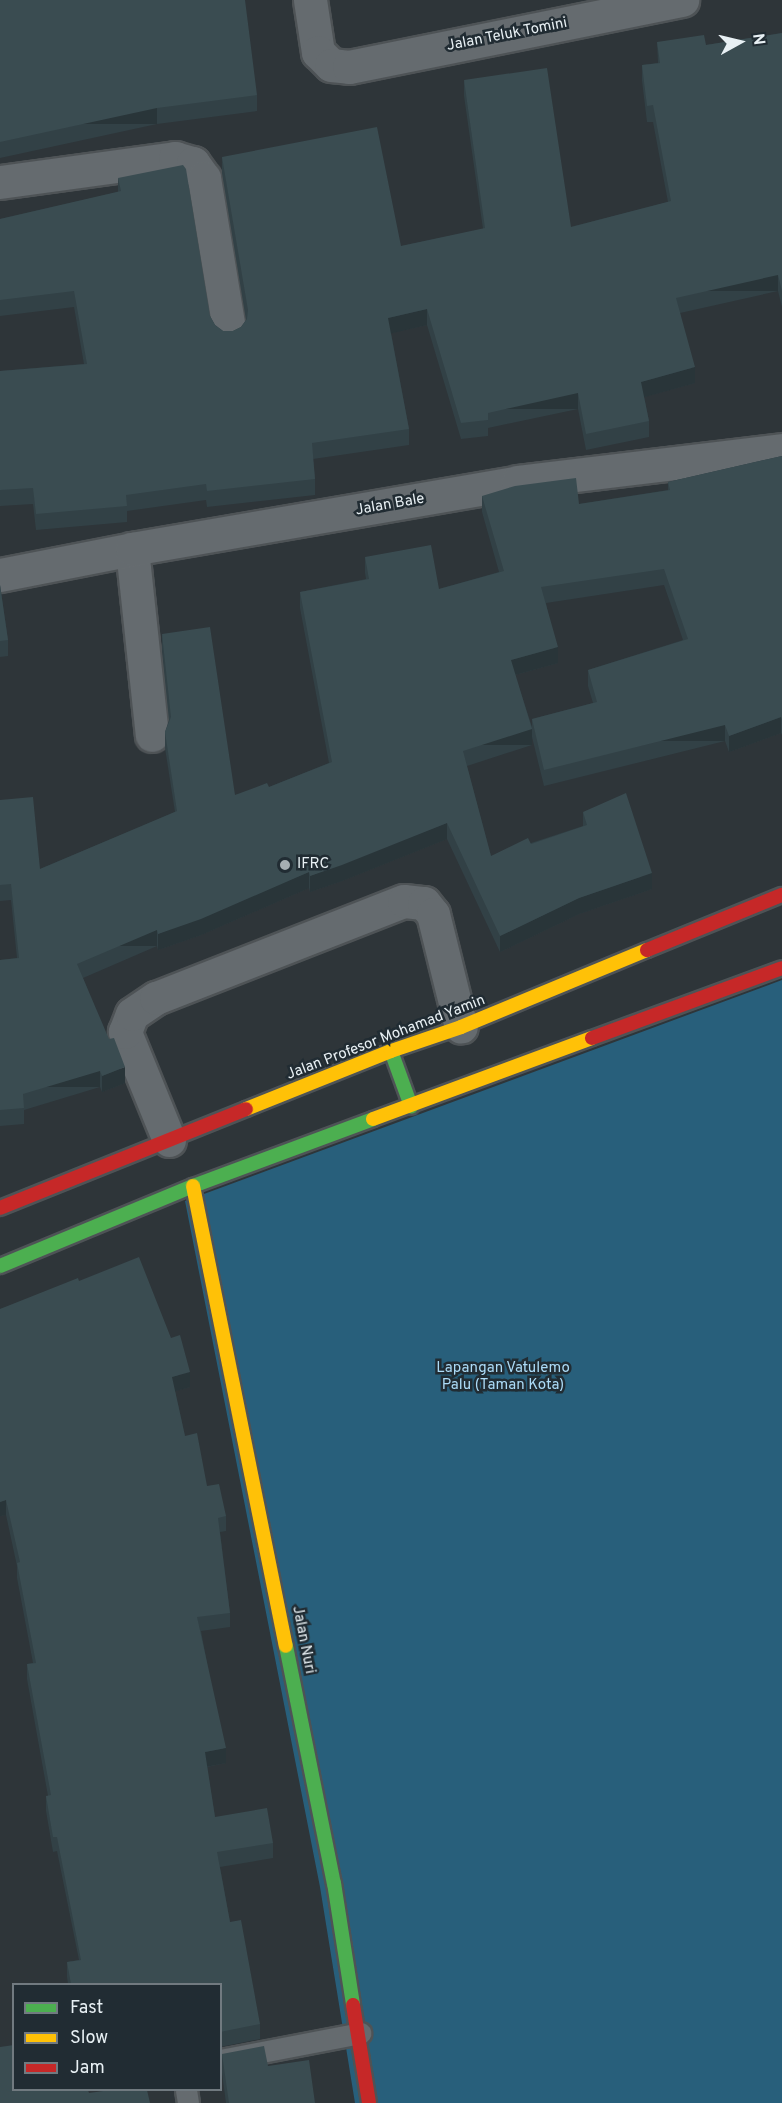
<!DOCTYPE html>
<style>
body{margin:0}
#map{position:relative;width:782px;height:2103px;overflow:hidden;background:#2e3539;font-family:Overpass,sans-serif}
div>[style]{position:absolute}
.green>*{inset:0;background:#285f7b}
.roads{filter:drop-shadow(2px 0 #4e5356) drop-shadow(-2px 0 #4e5356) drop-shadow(0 2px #4e5356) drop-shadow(0 -2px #4e5356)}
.lane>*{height:21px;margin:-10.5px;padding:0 10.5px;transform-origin:10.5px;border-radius:10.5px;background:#656b6f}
.street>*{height:33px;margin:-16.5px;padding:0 16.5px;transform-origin:16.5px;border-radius:16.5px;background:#656b6f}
.fast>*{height:14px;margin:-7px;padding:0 7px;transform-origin:7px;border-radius:7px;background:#4caf50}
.slow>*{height:14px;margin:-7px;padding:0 7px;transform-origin:7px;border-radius:7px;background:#ffc107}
.jam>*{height:14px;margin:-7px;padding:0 7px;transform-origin:7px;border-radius:7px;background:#c62828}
.wall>*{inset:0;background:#324146}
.shaded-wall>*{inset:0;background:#293539;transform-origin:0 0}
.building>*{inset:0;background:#3a4c51}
.dots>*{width:16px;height:16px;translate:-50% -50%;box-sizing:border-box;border:3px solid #212c33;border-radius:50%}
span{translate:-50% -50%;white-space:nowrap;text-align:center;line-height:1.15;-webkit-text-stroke:5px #212c33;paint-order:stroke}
.street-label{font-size:15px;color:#e8f0f4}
.poi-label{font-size:15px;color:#e8f0f4}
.left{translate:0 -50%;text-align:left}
.park-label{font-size:15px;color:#acdbf7}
.legend{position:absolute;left:12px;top:1983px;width:210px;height:108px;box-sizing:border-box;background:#212c33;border:2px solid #717a80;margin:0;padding:8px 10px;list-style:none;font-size:18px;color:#e8f0f4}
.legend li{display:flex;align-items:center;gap:12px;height:30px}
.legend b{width:30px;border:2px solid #717a80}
.north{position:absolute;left:710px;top:12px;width:60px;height:60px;-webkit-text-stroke:4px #212c33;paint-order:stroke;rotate:82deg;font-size:16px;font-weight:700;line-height:24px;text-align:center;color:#e8f0f4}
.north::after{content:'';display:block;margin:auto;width:21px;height:27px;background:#e8f0f4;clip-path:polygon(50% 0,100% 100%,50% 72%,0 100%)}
</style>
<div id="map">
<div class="green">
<i style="clip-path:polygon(782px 980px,782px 2103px,355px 2103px,320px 1887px,185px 1201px)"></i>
</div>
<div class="roads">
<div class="lane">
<i style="left:220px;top:2060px;width:143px;rotate:-10.9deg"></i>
<i style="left:186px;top:2090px;width:13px;rotate:81deg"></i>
</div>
<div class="street">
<i style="left:310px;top:0;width:53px;rotate:81.3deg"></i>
<i style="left:318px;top:52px;width:18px;rotate:45deg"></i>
<i style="left:331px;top:65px;width:18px;rotate:6deg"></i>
<i style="left:349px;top:67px;width:340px;rotate:-11.4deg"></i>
<i style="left:0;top:182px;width:177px;rotate:-7.8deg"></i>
<i style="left:175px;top:158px;width:19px;rotate:16deg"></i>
<i style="left:193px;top:163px;width:19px;rotate:54deg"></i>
<i style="left:204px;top:178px;width:153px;rotate:80.6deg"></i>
<i style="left:132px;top:549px;width:187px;rotate:83.9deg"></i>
<i style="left:0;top:575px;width:135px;rotate:-11.1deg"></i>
<i style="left:132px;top:549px;width:392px;rotate:-9.8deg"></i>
<i style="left:518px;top:482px;width:266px;rotate:-6.9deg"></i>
<i style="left:169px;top:1140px;width:117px;rotate:-112.2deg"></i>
<i style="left:125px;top:1032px;width:19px;rotate:-69deg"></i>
<i style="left:132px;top:1014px;width:29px;rotate:-34deg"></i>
<i style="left:156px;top:998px;width:266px;rotate:-21.4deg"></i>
<i style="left:404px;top:901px;width:20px;rotate:6deg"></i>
<i style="left:424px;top:903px;width:14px;rotate:51deg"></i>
<i style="left:433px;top:914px;width:116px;rotate:76.1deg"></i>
</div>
<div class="fast">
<i style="left:391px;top:1051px;width:59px;rotate:70deg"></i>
<i style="left:0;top:1266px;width:209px;rotate:-22.5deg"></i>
<i style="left:193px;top:1186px;width:192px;rotate:-20.4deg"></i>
<i style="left:286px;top:1646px;width:242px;rotate:78.6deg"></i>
<i style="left:334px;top:1883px;width:123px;rotate:81.1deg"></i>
</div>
<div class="slow">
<i style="left:246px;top:1109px;width:156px;rotate:-21.8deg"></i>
<i style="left:391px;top:1051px;width:74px;rotate:-18.9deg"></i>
<i style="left:461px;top:1027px;width:201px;rotate:-22.5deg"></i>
<i style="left:373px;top:1119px;width:233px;rotate:-20.3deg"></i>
<i style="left:193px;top:1186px;width:469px;rotate:78.6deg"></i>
</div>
<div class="jam">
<i style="left:647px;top:950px;width:146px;rotate:-22.2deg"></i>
<i style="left:592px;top:1038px;width:202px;rotate:-20.2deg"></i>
<i style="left:0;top:1208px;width:265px;rotate:-21.9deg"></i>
<i style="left:353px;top:2005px;width:99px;rotate:80.7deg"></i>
</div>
</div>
<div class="wall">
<i style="clip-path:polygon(0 0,257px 95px,257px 111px,157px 124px,0 158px)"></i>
<i style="clip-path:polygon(782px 33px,782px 307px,778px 291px,680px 313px,695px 383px,644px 397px,649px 421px,649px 437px,586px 450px,578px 409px,488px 428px,488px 436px,461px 439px,427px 325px,391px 333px,409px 429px,409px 445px,313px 459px,315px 479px,315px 495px,207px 507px,206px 500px,127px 511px,127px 522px,36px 530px,33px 504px,0 506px,0 371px,84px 364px,74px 307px,0 316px,0 216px,0 219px,118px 192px,118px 178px,210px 316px,215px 325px,223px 331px,233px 331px,241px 327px,246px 320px,222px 173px,222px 157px,401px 246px,483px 229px,464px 96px,464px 80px,571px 227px,668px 202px,653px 122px,647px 122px,642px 81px,642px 65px,658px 63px,657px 42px,706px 45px)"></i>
<i style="clip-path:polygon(evenodd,782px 456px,782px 735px,781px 733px,729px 752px,725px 741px,544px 786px,532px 737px,532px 745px,467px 766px,491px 856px,583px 826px,583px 812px,652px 889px,579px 914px,500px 952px,447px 839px,342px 881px,310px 892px,309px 888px,201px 935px,158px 950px,157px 946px,83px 978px,125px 1083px,102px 1092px,100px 1087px,24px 1110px,24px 1124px,0 1126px,0 960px,17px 958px,11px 900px,0 901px,0 800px,40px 869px,175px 812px,165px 748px,165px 732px,169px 720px,162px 650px,162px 634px,235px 795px,269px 787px,329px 763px,300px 608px,300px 592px,366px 579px,365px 573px,365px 557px,439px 589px,499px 572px,482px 512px,482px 496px,579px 504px,668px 490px,668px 482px,782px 456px,664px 585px,683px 640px,588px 670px,588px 686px,593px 703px,532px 719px,532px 727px,515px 675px,558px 663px,546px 603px,664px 585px)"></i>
<i style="clip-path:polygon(0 585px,8px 640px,8px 656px,0 657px)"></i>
<i style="clip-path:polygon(79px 1281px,190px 1387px,175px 1391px,185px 1436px,207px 1486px,226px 1516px,226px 1531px,220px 1532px,230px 1613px,230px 1627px,201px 1631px,226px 1763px,207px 1767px,215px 1817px,273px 1843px,273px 1858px,220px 1867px,230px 1922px,260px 2024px,260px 2039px,220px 2047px,220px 1984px,68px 1984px,67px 1977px,67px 1962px,79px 1960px,57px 1851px,53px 1852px,46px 1811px,46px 1796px,48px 1796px,27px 1679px,27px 1664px,33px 1663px,17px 1578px,17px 1566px,6px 1515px,0 1516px,0 1309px)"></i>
<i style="clip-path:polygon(222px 2054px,268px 2066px,315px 2103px,226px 2103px,222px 2073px)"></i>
</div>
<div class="shaded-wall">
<i style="left:157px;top:108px;width:16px;height:161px;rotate:90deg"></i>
<i style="left:778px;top:275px;width:16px;height:105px;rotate:90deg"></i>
<i style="clip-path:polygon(427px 309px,427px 325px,388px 334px,388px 318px)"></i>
<i style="clip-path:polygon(695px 367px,695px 383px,641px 398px,641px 382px)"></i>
<i style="left:578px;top:393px;width:16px;height:92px;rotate:90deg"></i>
<i style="clip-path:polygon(558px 647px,558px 663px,511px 676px,511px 660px)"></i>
<i style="clip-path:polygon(781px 717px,781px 733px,729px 752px,729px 736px)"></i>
<i style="left:725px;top:725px;width:16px;height:187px;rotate:90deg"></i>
<i style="left:532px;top:729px;width:16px;height:72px;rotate:90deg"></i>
<i style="clip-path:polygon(447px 823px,447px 839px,342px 881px,310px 892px,310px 876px)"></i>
<i style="clip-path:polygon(309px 872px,309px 888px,201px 935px,158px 950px,158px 934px)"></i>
<i style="clip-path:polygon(652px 873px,652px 889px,579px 914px,500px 952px,500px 936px,579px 898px)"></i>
<i style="left:157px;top:930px;width:16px;height:87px;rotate:90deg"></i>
<i style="clip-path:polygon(125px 1067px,125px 1083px,102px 1092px,102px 1076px)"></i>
<i style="left:100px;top:1071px;width:16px;height:80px;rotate:90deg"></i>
<i style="clip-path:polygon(190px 1372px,190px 1387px,172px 1392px,172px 1377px)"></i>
<i style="clip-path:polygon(6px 1500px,6px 1515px,0 1516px,0 1502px)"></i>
<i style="clip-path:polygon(226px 1748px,226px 1763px,205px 1767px,205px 1752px)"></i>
</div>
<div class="building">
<i style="clip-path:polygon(0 0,245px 0,257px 95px,157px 108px,0 142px)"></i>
<i style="clip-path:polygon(782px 33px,782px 291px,778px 275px,676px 298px,695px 367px,641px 382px,649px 421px,586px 434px,578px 393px,488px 413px,488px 420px,461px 423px,427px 309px,388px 318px,409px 429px,312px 443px,315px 479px,207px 491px,206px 484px,126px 495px,127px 506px,36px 514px,33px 488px,0 490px,0 371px,87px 364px,74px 291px,0 300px,0 216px,0 219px,121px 191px,118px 178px,183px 165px,186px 169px,210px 316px,215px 325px,223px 331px,233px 331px,241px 327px,247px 319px,248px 310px,222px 157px,377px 127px,401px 246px,485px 228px,464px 80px,547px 68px,571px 227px,671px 201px,653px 105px,647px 106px,642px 65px,660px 63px,657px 42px,704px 35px,706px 45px)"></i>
<i style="clip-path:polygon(782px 456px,782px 719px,781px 717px,729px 736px,725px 725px,544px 770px,532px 719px,597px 702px,588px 670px,688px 639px,664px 569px,541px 587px,558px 647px,511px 660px,532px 729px,463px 751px,491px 856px,528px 838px,531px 844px,587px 825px,583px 812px,626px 793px,652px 873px,579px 898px,500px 936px,447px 823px,342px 865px,310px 876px,309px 872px,201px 919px,158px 934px,157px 930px,77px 964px,109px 1039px,114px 1038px,125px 1067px,102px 1076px,100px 1071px,23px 1094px,24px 1108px,0 1110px,0 960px,19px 958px,11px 884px,0 885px,0 800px,33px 797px,40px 869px,177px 811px,165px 732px,171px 717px,162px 634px,210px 627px,235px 795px,267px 783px,269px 787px,332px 762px,300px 592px,369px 579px,365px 557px,431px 545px,439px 589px,504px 571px,482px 496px,515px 486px,576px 478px,579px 504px,670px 490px,668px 482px)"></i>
<i style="clip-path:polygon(0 585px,8px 640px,0 641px)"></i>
<i style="clip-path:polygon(139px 1257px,171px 1338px,180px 1335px,190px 1372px,172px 1377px,185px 1436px,197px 1433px,207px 1486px,219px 1484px,226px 1516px,218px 1518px,230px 1613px,197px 1617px,226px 1748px,205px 1752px,215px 1817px,267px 1808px,273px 1843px,217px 1852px,230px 1922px,241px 1920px,260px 2024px,220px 2032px,220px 1984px,71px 1984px,67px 1962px,81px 1960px,57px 1837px,53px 1837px,46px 1796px,51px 1795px,27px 1664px,36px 1663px,17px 1563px,20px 1562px,6px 1500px,0 1502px,0 1309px,78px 1278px,79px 1281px)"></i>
<i style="clip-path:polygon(14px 2045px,14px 2090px,88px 2090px,89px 2093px,110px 2090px,147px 2090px,150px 2103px,0 2103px,0 2047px)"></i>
<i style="clip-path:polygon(264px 2046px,268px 2066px,309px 2060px,315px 2103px,229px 2103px,222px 2054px)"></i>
</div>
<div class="dots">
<i style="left:285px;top:865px;background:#a7afb3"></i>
</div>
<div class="street-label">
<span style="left:507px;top:35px;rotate:-11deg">Jalan Teluk Tomini</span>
<span style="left:390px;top:505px;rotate:-10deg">Jalan Bale</span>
<span style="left:386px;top:1038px;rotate:-21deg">Jalan Profesor Mohamad Yamin</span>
<span style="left:303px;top:1640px;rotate:79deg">Jalan Nuri</span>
</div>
<div class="poi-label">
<span class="left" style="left:297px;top:865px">IFRC</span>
</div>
<div class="park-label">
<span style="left:503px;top:1377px">Lapangan Vatulemo<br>Palu (Taman Kota)</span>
</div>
<ul class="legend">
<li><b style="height:8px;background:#4caf50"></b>Fast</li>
<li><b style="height:8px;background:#ffc107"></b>Slow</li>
<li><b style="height:8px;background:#c62828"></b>Jam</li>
</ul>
<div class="north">N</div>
</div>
